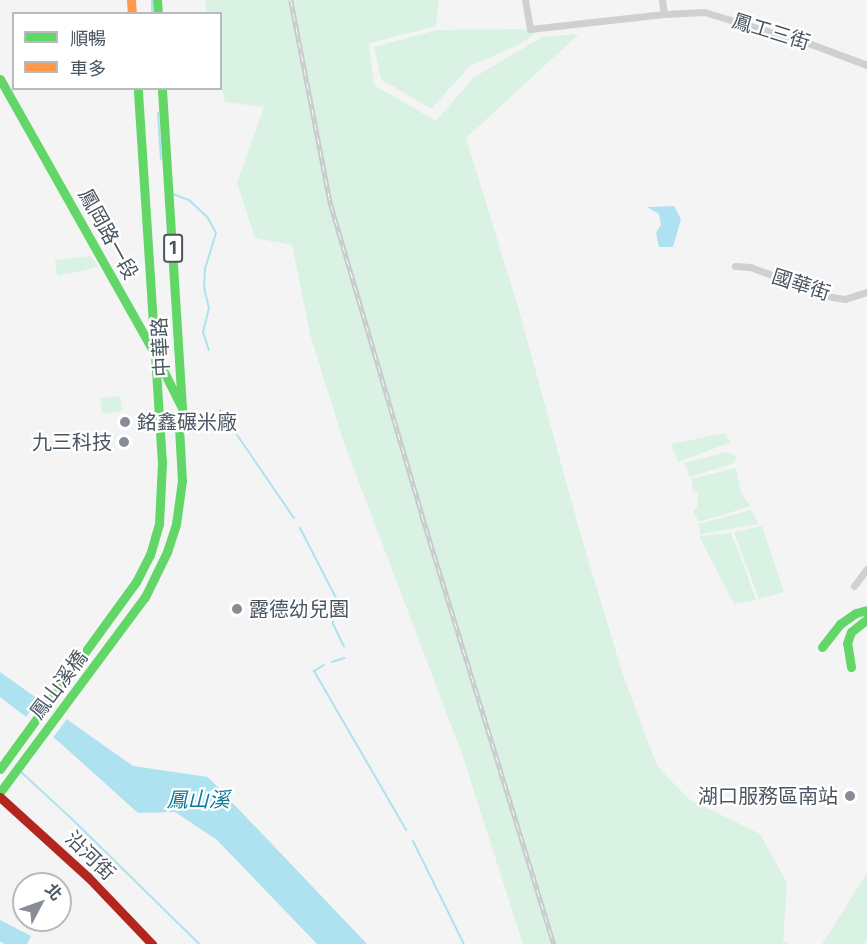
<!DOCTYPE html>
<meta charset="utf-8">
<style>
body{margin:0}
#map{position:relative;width:867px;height:944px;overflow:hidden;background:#f4f4f4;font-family:Inter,"Noto Sans TC",sans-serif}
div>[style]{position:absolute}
.green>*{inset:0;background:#d9f2e3;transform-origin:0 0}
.water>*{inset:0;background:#aee2f0}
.pier>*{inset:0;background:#f4f4f4;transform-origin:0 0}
.stream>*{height:2px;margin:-1px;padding:0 1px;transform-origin:1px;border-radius:1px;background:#aee2f0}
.street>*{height:7px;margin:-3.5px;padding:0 3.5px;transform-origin:3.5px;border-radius:3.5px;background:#ced0d2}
.fast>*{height:9px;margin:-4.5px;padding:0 4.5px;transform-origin:4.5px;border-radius:4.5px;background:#63d668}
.slow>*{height:9px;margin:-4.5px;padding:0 4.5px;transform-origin:4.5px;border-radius:4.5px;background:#ff974d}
.jam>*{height:9px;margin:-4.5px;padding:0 4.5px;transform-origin:4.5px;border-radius:4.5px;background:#b3261e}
.rail>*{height:4.5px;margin-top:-2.25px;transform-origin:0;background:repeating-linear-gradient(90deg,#fff 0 7px,#c9cacc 0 14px);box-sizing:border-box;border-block:2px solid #c9cacc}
.dots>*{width:16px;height:16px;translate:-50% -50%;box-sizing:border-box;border:3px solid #fff;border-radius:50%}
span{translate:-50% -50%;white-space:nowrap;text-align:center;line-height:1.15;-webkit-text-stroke:4.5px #fff;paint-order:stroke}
.shield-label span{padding:2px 4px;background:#fff;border:2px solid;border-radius:4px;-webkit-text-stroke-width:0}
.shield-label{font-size:18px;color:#4a5661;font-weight:700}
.street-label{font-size:20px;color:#4a5661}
.poi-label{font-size:20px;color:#4a5661}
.left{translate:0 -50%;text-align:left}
.right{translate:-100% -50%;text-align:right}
.water-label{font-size:21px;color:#0c7c9b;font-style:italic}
.legend{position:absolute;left:12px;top:12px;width:210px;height:78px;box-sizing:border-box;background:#fff;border:2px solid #b7bbc0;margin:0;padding:8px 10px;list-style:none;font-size:18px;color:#4a5661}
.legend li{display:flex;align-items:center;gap:12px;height:30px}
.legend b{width:30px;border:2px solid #b7bbc0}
.north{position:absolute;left:12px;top:872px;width:60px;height:60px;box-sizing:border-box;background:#fff;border:2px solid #b7bbc0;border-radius:50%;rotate:49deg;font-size:16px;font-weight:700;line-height:24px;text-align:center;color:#4a5661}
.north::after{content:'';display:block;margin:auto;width:21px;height:27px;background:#868d94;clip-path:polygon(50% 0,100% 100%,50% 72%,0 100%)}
</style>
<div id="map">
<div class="green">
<i style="clip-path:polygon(205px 0,439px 0,436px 26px,369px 43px,374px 85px,436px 121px,473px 78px,542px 37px,579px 34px,466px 138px,518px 307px,583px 543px,624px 678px,657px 766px,689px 799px,760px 834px,787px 883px,783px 941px,789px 944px,523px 944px,462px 754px,343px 440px,310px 334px,292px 245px,255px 238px,237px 183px,264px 107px,225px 102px,220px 81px,220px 14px,207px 13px)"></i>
<i style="clip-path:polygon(521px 29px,536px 33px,518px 45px,470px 66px,431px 109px,381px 79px,374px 47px,437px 30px)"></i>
<i style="clip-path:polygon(91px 256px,98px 267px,57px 276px,55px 260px)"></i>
<i style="left:120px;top:396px;width:15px;height:20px;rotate:82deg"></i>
<i style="clip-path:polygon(725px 433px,731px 442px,678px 462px,671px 444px)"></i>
<i style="clip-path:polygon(726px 452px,737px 456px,734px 463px,690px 477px,684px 463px)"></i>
<i style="clip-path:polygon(736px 468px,741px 493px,751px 506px,699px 522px,693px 511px,697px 508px,698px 491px,693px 492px,691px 479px)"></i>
<i style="clip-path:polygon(751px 510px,759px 524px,700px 534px,699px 524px)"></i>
<i style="clip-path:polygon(762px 526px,784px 592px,759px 599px,734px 532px)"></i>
<i style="clip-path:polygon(731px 533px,744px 566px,756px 600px,734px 604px,699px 536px)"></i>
<i style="clip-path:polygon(867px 873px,867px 940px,864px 944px,822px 944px)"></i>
</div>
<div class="water">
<i style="clip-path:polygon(674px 206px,681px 219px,673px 247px,659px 247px,656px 233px,661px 225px,659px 214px,647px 207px)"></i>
<i style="clip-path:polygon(0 672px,133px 766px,208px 777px,367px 944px,317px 944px,217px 840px,175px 812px,138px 813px,58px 741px,0 697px)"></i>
<i style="clip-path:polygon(0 920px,31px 936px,27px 944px,4px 944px,0 941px)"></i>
</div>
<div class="pier">
<i style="left:41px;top:697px;width:34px;height:29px;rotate:37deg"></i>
</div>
<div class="stream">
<i style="left:152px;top:0;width:14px;rotate:90deg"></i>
<i style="left:158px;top:113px;width:46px;rotate:86.3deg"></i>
<i style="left:173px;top:194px;width:17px;rotate:21deg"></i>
<i style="left:189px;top:200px;width:26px;rotate:43deg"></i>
<i style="left:208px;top:218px;width:17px;rotate:62deg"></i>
<i style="left:216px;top:233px;width:39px;rotate:107deg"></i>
<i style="left:205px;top:270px;width:17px;rotate:93deg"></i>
<i style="left:204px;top:287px;width:22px;rotate:77deg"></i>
<i style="left:209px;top:308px;width:25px;rotate:104deg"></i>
<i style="left:203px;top:332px;width:19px;rotate:72deg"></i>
<i style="left:220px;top:410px;width:131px;rotate:55.6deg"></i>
<i style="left:300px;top:528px;width:83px;rotate:62.8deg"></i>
<i style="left:338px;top:602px;width:14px;rotate:111deg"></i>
<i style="left:333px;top:615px;width:9px;rotate:90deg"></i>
<i style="left:333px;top:624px;width:25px;rotate:64deg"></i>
<i style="left:332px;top:662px;width:13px;rotate:-18deg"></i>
<i style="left:324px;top:665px;width:12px;rotate:149deg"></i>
<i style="left:314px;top:671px;width:184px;rotate:59.9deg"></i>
<i style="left:20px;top:771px;width:71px;rotate:42.7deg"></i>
<i style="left:72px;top:819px;width:178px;rotate:44.5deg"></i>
<i style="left:413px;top:841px;width:115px;rotate:63.7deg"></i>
</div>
<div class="street">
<i style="left:525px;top:0;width:29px;rotate:80deg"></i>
<i style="left:530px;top:29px;width:135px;rotate:-6.4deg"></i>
<i style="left:664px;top:14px;width:40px;rotate:-2.9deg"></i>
<i style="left:704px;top:12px;width:112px;rotate:16.7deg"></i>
<i style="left:811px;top:44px;width:60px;rotate:20.6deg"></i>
<i style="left:662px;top:0;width:14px;rotate:82deg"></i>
<i style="left:735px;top:266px;width:15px;rotate:4deg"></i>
<i style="left:750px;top:267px;width:87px;rotate:20.1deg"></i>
<i style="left:832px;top:297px;width:13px;rotate:9deg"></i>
<i style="left:845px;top:299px;width:23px;rotate:-18deg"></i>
<i style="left:854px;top:586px;width:21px;rotate:-53deg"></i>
</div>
<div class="fast">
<i style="left:157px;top:0;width:14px;rotate:86deg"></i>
<i style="left:0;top:79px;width:313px;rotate:60.6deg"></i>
<i style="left:154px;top:352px;width:63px;rotate:63.4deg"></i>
<i style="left:822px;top:647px;width:29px;rotate:-52deg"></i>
<i style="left:840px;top:624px;width:19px;rotate:-35deg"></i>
<i style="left:856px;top:613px;width:11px;rotate:-15deg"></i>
<i style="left:851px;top:667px;width:24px;rotate:-99deg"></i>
<i style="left:847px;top:643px;width:12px;rotate:-70deg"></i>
<i style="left:851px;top:632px;width:21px;rotate:-39deg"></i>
<i style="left:0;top:769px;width:231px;rotate:-54deg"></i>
<i style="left:136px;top:582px;width:30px;rotate:-63deg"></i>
<i style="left:150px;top:555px;width:32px;rotate:-74deg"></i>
<i style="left:159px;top:524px;width:61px;rotate:-87.2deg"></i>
<i style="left:162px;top:463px;width:376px;rotate:-93.7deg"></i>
<i style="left:0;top:792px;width:243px;rotate:-53.4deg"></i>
<i style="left:145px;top:597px;width:50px;rotate:-63.9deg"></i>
<i style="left:167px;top:552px;width:29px;rotate:-72deg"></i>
<i style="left:176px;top:524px;width:43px;rotate:-82.1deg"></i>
<i style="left:182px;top:481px;width:53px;rotate:-93.2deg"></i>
<i style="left:179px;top:428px;width:20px;rotate:-81deg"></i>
<i style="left:182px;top:408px;width:321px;rotate:-93.6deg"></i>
</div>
<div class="slow">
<i style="left:131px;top:0;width:14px;rotate:86deg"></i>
</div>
<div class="jam">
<i style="left:0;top:797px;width:119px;rotate:42.3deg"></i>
<i style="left:88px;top:877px;width:93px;rotate:46.3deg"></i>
</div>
<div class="rail">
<i style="left:291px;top:0;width:209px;rotate:79deg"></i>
<i style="left:331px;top:205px;width:323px;rotate:73.6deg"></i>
<i style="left:422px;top:515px;width:449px;rotate:72.9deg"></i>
</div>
<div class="dots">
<i style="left:125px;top:422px;background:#868d94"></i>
<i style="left:124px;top:442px;background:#868d94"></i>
<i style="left:237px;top:609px;background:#868d94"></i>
<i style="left:850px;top:796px;background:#868d94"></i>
</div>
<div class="shield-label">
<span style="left:173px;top:248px">1</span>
</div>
<div class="street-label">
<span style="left:771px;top:32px;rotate:17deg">鳳工三街</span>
<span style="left:108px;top:234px;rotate:61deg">鳳岡路一段</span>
<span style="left:801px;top:285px;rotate:18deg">國華街</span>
<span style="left:161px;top:347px;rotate:-93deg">中華路</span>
<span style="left:59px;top:685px;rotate:-53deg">鳳山溪橋</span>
<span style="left:90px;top:856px;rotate:44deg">沿河街</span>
</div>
<div class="poi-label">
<span class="left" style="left:137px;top:422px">銘鑫碾米廠</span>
<span class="right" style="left:112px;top:442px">九三科技</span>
<span class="left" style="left:249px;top:609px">露德幼兒園</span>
<span class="right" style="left:838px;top:796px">湖口服務區南站</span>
</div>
<div class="water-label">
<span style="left:198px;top:800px">鳳山溪</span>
</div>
<ul class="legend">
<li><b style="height:8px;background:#63d668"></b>順暢</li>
<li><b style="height:8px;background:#ff974d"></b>車多</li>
</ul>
<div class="north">北</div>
</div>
